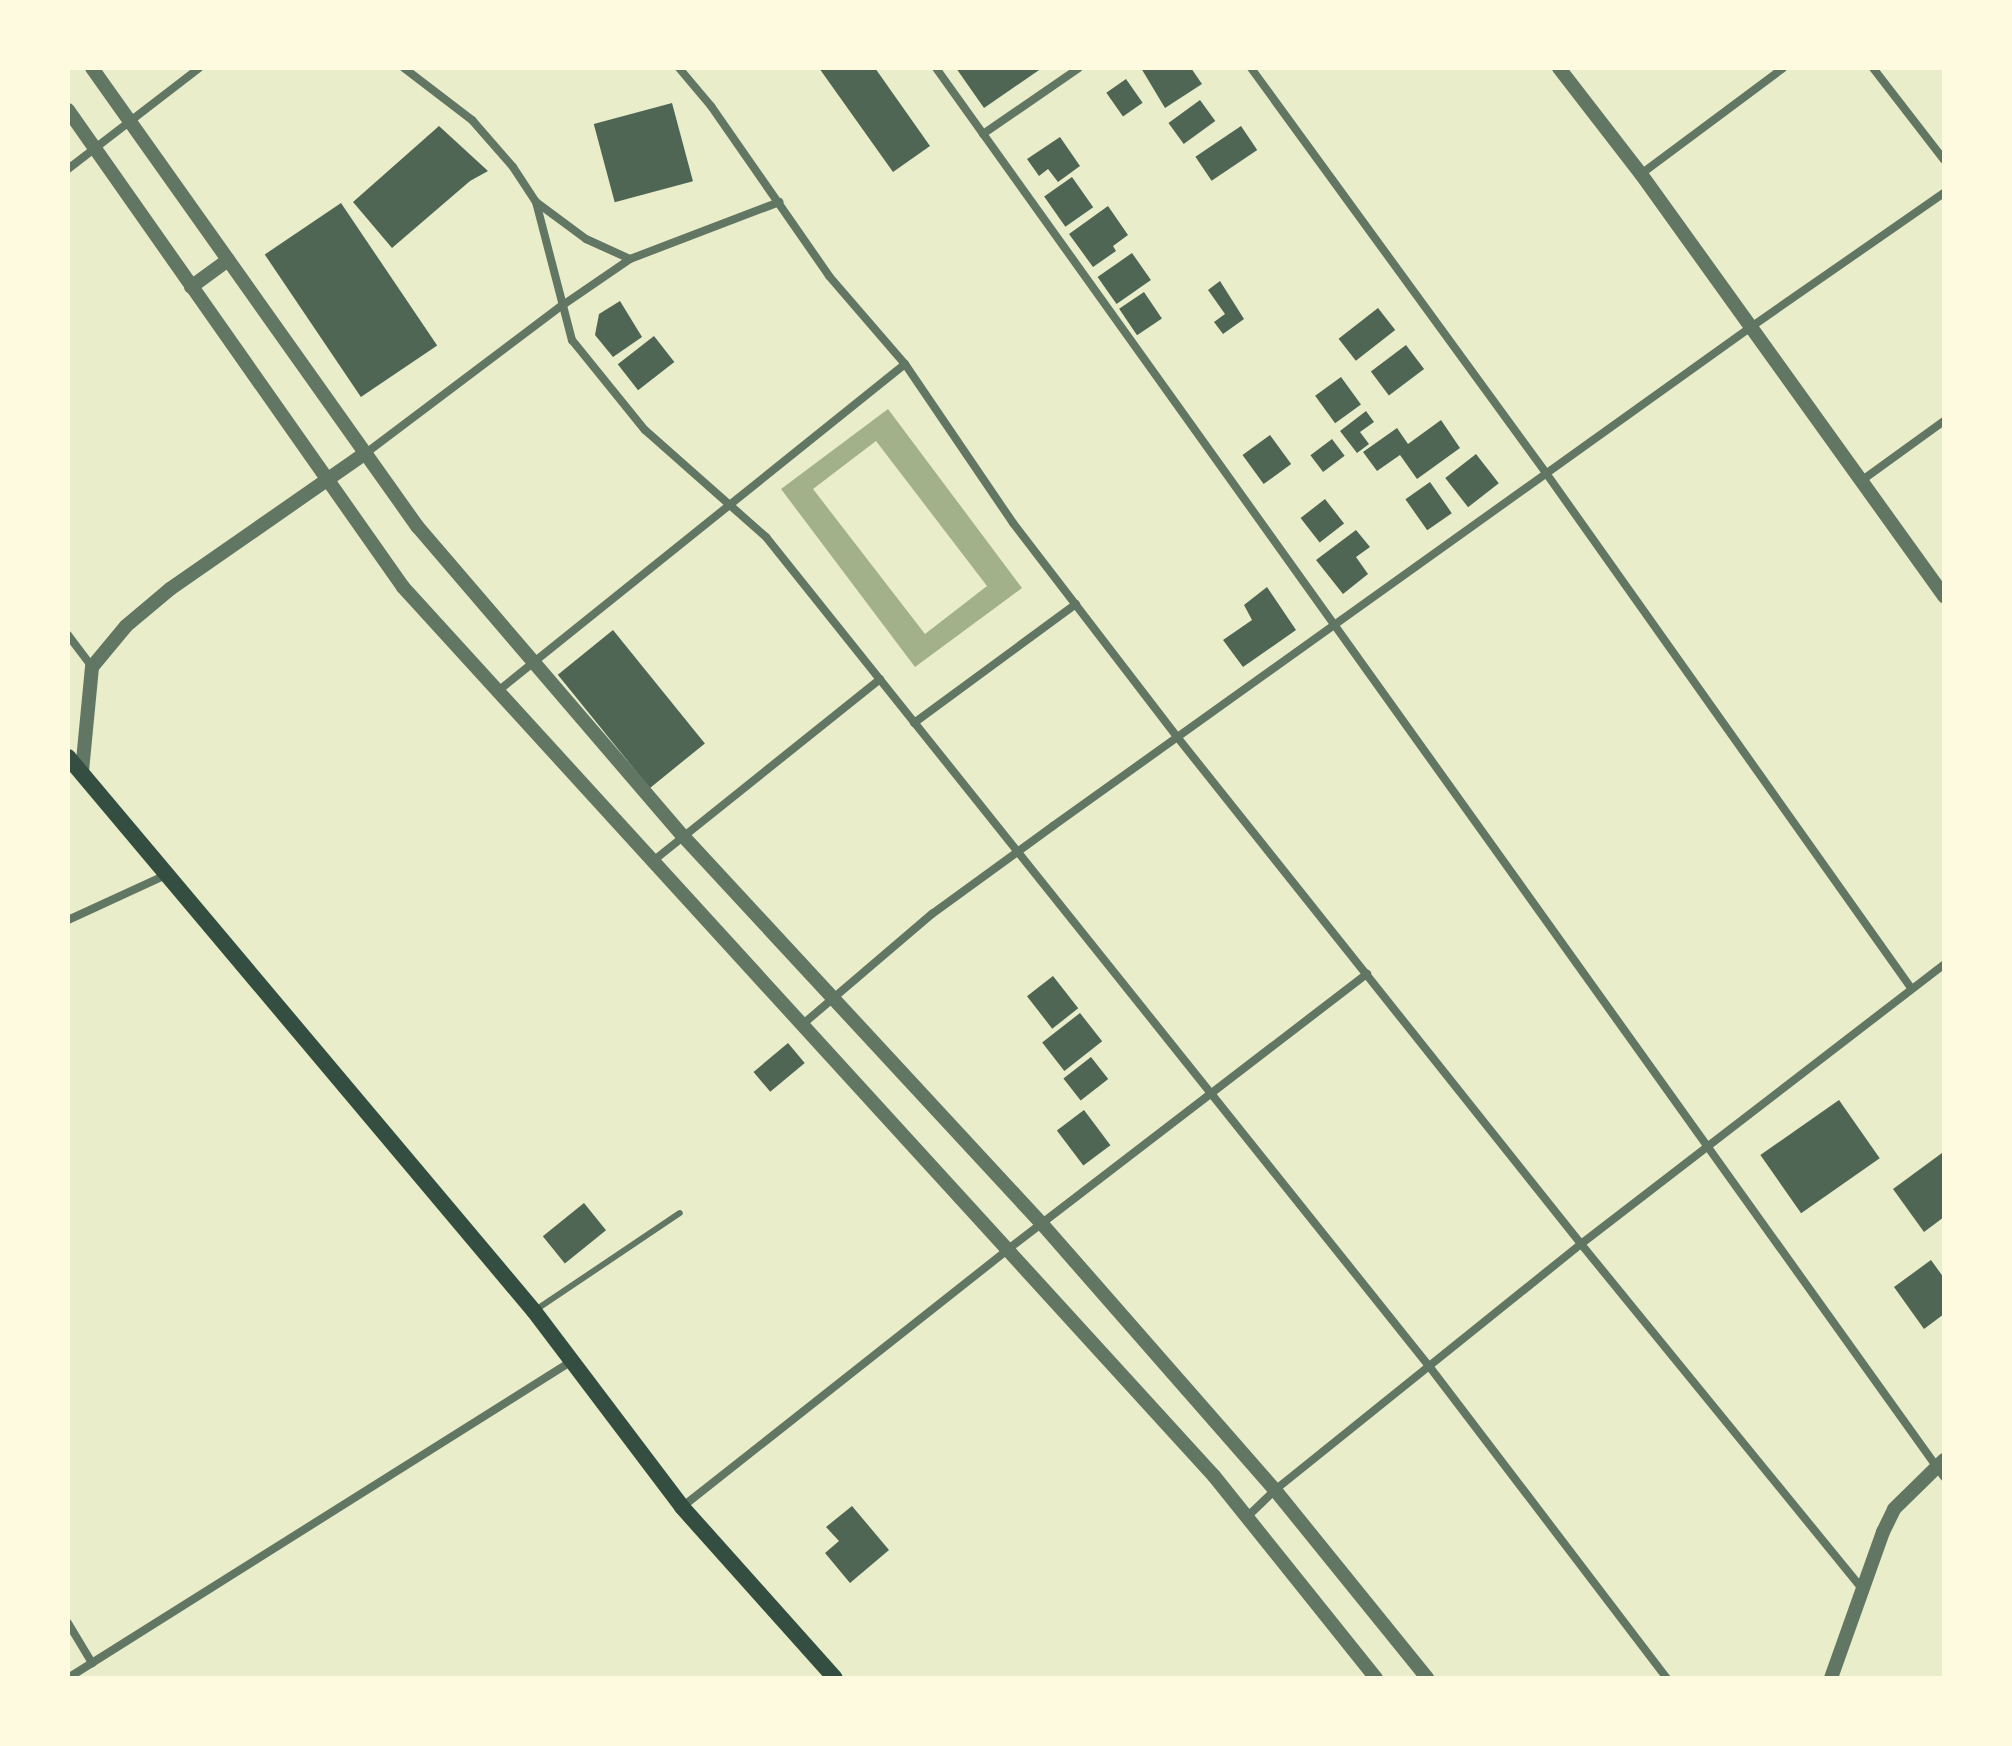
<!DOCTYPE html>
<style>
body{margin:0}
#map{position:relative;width:2012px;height:1746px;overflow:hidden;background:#e9edc9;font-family:"DM Sans",sans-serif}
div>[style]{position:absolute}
.water>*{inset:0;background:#a3b18a}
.building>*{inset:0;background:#4f6655;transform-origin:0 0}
.service>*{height:6px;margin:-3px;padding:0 3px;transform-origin:3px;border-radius:3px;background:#617663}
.minor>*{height:8px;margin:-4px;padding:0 4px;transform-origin:4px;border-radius:4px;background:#617663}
.tertiary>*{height:14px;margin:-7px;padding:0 7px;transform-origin:7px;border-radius:7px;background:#617663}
.secondary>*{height:16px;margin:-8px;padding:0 8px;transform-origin:8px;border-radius:8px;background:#344e41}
span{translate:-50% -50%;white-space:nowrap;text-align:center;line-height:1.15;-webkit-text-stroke:7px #fefae0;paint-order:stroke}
.frame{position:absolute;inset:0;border:70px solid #fefae0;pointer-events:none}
</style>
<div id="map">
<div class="water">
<i style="clip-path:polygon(evenodd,888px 409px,1022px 588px,915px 667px,781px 489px,888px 409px,876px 441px,987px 586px,925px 634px,813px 489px,876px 441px)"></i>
</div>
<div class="building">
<i style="clip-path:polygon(819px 68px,875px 68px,930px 146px,893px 172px)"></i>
<i style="clip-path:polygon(956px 68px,1042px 68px,984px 108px)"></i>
<i style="clip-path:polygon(1141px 68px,1191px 68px,1202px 84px,1165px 108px)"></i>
<i style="left:1126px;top:79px;width:29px;height:24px;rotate:55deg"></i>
<i style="left:1200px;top:100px;width:26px;height:39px;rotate:54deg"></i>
<i style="left:672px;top:103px;width:81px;height:81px;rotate:75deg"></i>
<i style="clip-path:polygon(439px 126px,488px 171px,470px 181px,392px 248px,353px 202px)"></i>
<i style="left:1241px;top:126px;width:29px;height:55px;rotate:56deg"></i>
<i style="clip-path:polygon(1060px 137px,1080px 166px,1058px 182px,1048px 169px,1039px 176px,1027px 159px)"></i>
<i style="left:1072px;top:177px;width:37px;height:34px;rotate:55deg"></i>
<i style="left:341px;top:203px;width:172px;height:92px;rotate:56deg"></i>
<i style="clip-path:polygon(1108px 206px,1128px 235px,1113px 246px,1116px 251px,1093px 267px,1069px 234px)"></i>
<i style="left:1132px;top:253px;width:33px;height:42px;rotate:55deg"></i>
<i style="clip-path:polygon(1220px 281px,1244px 319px,1223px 334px,1214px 322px,1225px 314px,1208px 290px)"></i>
<i style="left:1144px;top:292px;width:32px;height:30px;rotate:56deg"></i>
<i style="clip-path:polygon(620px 301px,642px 337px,613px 357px,595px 335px,599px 314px)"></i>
<i style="left:1378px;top:308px;width:28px;height:50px;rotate:52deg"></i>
<i style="left:654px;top:336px;width:33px;height:46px;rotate:52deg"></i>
<i style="left:1406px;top:345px;width:30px;height:44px;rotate:53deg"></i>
<i style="left:1341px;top:377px;width:34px;height:32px;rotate:54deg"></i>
<i style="clip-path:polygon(1366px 411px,1374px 422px,1360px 432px,1369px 444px,1357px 453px,1340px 431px)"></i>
<i style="clip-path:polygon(1441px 420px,1460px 448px,1417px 479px,1400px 455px,1377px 471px,1363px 452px,1397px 428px,1408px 444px)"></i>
<i style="left:1270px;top:435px;width:36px;height:34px;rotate:54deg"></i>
<i style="left:1332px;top:439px;width:21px;height:27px;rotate:53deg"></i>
<i style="left:1476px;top:454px;width:37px;height:39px;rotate:52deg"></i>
<i style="left:1430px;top:482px;width:38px;height:30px;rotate:55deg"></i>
<i style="left:1325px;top:499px;width:31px;height:31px;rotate:52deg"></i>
<i style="clip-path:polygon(1356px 530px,1370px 547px,1356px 557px,1368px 574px,1343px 594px,1316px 560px)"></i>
<i style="clip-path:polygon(1267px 587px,1296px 630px,1243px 667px,1223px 640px,1252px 620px,1244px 605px)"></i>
<i style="left:613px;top:630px;width:146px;height:71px;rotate:51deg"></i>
<i style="left:1053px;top:976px;width:41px;height:33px;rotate:52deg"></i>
<i style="left:1080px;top:1013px;width:36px;height:48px;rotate:52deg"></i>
<i style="left:788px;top:1043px;width:26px;height:45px;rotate:50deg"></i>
<i style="left:1091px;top:1057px;width:28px;height:35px;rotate:52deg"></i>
<i style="left:1839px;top:1100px;width:71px;height:96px;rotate:55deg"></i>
<i style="left:1084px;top:1110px;width:44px;height:34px;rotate:53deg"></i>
<i style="clip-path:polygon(1942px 1153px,1944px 1217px,1924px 1232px,1893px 1189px)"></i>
<i style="left:584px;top:1203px;width:35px;height:53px;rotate:51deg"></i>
<i style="clip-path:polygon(1931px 1260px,1944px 1278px,1944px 1314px,1924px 1329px,1894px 1287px)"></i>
<i style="clip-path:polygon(852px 1506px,889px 1550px,850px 1583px,825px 1553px,839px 1541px,826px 1527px)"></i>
</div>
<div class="service">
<i style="left:537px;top:1309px;width:172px;rotate:-33.9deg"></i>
</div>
<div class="minor">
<i style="left:404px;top:68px;width:86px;rotate:37.4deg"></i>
<i style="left:472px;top:120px;width:62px;rotate:48.9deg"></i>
<i style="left:513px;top:167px;width:42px;rotate:56.7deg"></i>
<i style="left:536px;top:202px;width:62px;rotate:36.5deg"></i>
<i style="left:586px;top:239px;width:48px;rotate:24.4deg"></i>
<i style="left:679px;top:68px;width:50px;rotate:49.9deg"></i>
<i style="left:711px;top:106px;width:207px;rotate:55.2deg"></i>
<i style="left:829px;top:276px;width:116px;rotate:49.2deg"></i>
<i style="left:905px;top:364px;width:192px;rotate:55.8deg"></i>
<i style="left:1013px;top:523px;width:271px;rotate:52.5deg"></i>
<i style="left:1178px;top:738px;width:647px;rotate:51.46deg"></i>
<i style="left:1581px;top:1244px;width:445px;rotate:50.8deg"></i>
<i style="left:936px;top:68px;width:1732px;rotate:54.42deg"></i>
<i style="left:1251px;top:68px;width:501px;rotate:53.93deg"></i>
<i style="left:1546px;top:473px;width:631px;rotate:54.67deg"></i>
<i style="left:1873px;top:68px;width:116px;rotate:52.3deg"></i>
<i style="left:983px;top:134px;width:116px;rotate:-34.5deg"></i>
<i style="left:68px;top:169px;width:165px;rotate:-37.6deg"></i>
<i style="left:1641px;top:174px;width:177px;rotate:-36.7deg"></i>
<i style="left:536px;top:202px;width:143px;rotate:75.4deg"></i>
<i style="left:572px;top:340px;width:116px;rotate:51deg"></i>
<i style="left:645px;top:430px;width:162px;rotate:41.5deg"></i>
<i style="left:766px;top:537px;width:1062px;rotate:51.35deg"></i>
<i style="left:1429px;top:1366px;width:392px;rotate:52.7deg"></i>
<i style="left:366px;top:453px;width:243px;rotate:-37deg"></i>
<i style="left:560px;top:307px;width:85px;rotate:-34.4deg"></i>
<i style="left:630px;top:259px;width:160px;rotate:-20.9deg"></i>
<i style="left:1861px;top:481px;width:102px;rotate:-35.9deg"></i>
<i style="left:68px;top:635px;width:40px;rotate:53deg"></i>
<i style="left:498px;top:691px;width:522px;rotate:-38.78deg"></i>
<i style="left:914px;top:723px;width:201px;rotate:-36.3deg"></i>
<i style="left:653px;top:861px;width:291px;rotate:-38.7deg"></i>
<i style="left:68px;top:920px;width:108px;rotate:-24.7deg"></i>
<i style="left:803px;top:1024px;width:170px;rotate:-40.5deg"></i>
<i style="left:932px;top:914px;width:150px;rotate:-36deg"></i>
<i style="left:1053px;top:826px;width:858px;rotate:-35.56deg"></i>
<i style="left:1751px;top:327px;width:235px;rotate:-34.8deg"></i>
<i style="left:682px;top:1507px;width:414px;rotate:-38.3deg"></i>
<i style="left:1007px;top:1250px;width:454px;rotate:-37.5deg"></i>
<i style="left:1248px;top:1516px;width:37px;rotate:-44deg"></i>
<i style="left:1275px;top:1490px;width:393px;rotate:-38.8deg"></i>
<i style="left:1581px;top:1244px;width:458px;rotate:-37.6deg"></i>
<i style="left:68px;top:1623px;width:47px;rotate:59deg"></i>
<i style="left:68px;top:1678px;width:595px;rotate:-32.17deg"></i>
</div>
<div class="tertiary">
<i style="left:92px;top:68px;width:562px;rotate:54.64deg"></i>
<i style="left:417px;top:526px;width:408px;rotate:49.4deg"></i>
<i style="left:683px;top:836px;width:530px;rotate:47.22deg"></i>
<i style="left:1043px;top:1225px;width:352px;rotate:48.8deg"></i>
<i style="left:1275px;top:1490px;width:242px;rotate:51deg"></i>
<i style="left:1559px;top:68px;width:134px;rotate:52.3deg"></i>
<i style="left:1641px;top:174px;width:520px;rotate:54.32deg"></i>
<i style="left:68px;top:110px;width:583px;rotate:54.92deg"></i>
<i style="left:403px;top:587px;width:1203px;rotate:47.63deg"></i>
<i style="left:1214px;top:1476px;width:259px;rotate:51.3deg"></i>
<i style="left:191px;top:287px;width:46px;rotate:-36.1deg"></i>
<i style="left:82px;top:771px;width:104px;rotate:-84.5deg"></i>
<i style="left:92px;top:667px;width:53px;rotate:-50.3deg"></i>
<i style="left:126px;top:626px;width:57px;rotate:-40.1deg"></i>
<i style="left:170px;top:589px;width:239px;rotate:-34.8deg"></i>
<i style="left:1831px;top:1678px;width:155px;rotate:-70.4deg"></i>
<i style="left:1883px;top:1532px;width:25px;rotate:-64deg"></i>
<i style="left:1894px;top:1509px;width:70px;rotate:-44.4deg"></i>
</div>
<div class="secondary">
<i style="left:68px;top:757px;width:724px;rotate:49.93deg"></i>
<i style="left:534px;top:1311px;width:246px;rotate:52.9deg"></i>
<i style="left:682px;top:1507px;width:229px;rotate:48.2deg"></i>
</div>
<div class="frame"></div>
</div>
